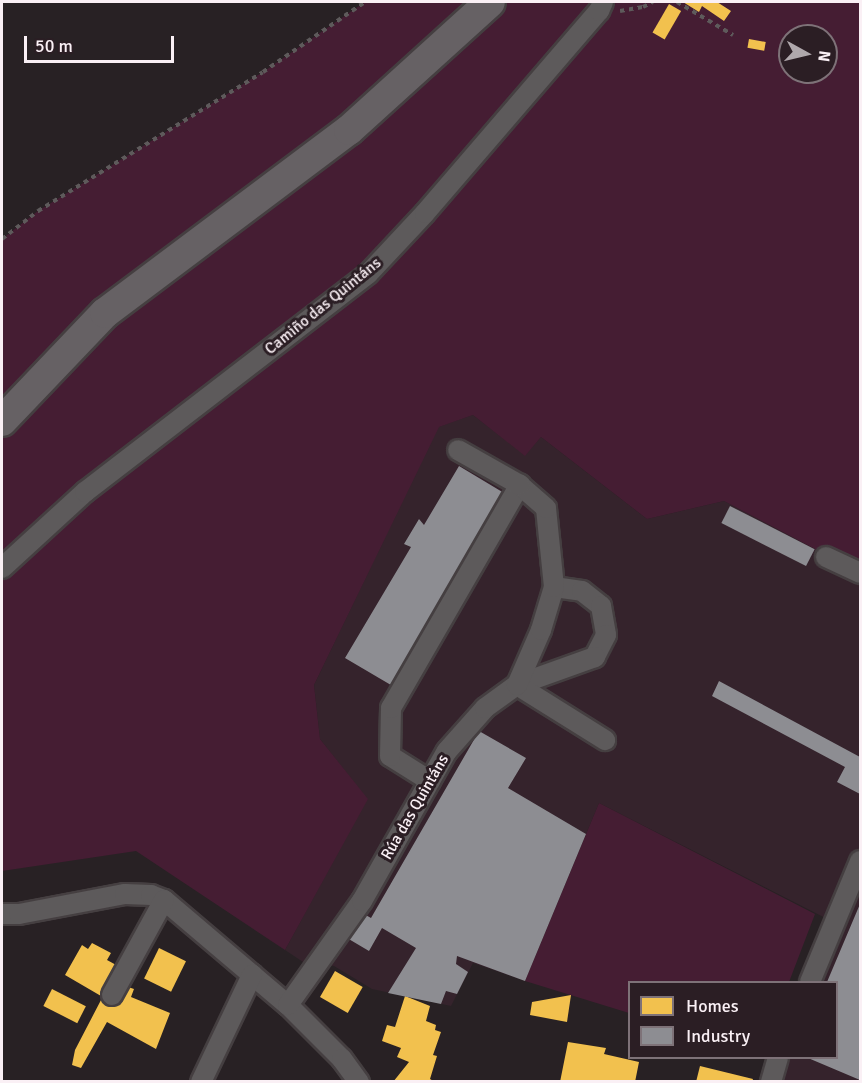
<!DOCTYPE html>
<meta charset="utf-8">
<style>
body{margin:0}
#map{position:relative;width:862px;height:1083px;overflow:hidden;background:#282124;font-family:Signika,sans-serif}
div>[style]{position:absolute}
.built>*{inset:0;background:#35232c}
.green>*{inset:0;background:#451d33}
.homes>*{inset:0;background:#f2c14e;transform-origin:0 0}
.industry>*{inset:0;background:#8d8d92;transform-origin:0 0}
.path>*{height:4px;margin-top:-2px;transform-origin:0;background:repeating-linear-gradient(90deg,#5e5a5b 0 4.5px,transparent 0 9px)}
.roads{filter:drop-shadow(2px 0 #453f41) drop-shadow(-2px 0 #453f41) drop-shadow(0 2px #453f41) drop-shadow(0 -2px #453f41)}
.minor>*{height:20px;margin:-10px;padding:0 10px;transform-origin:10px;border-radius:10px;background:#5d5a5b}
.highway>*{height:30px;margin:-15px;padding:0 15px;transform-origin:15px;border-radius:15px;background:#666164}
span{translate:-50% -50%;white-space:nowrap;text-align:center;line-height:1.15;-webkit-text-stroke:6px #2b1e24;paint-order:stroke}
.street-label{font-size:16px;color:#faf0f5}
.frame{position:absolute;inset:0;border:3px solid #faf0f5;pointer-events:none}
.legend{position:absolute;left:628px;top:981px;width:210px;height:78px;box-sizing:border-box;background:#2b1e24;border:2px solid #7e7278;margin:0;padding:8px 10px;list-style:none;font-size:18px;color:#faf0f5}
.legend li{display:flex;align-items:center;gap:12px;height:30px}
.legend b{width:30px;border:2px solid #7e7278}
.north{position:absolute;left:778px;top:24px;width:60px;height:60px;box-sizing:border-box;background:#2b1e24;border:2px solid #7e7278;border-radius:50%;rotate:98deg;font-size:16px;font-weight:700;line-height:24px;text-align:center;color:#faf0f5}
.north::after{content:'';display:block;margin:auto;width:21px;height:27px;background:#b0a8ac;clip-path:polygon(50% 0,100% 100%,50% 72%,0 100%)}
.scale{position:absolute;left:24px;top:36px;width:150px;height:27px;box-sizing:border-box;border:3px solid #faf0f5;border-top:0;padding-left:8px;font-size:18px;line-height:21px;white-space:nowrap;color:#faf0f5;-webkit-text-stroke:4px #2b1e24;paint-order:stroke}
</style>
<div id="map">
<div class="built">
<i style="clip-path:polygon(473px 415px,525px 455px,541px 437px,647px 519px,724px 501px,815px 549px,826px 557px,860px 573px,860px 1081px,780px 1081px,789px 1058px,836px 1058px,836px 982px,820px 982px,843px 927px,599px 803px,525px 981px,473px 963px,451px 1006px,372px 989px,334px 966px,303px 962px,285px 950px,367px 799px,320px 739px,314px 685px,438px 427px)"></i>
</div>
<div class="green">
<i style="clip-path:polygon(evenodd,365px 2px,860px 2px,860px 573px,826px 557px,815px 549px,724px 501px,647px 519px,541px 437px,525px 456px,473px 415px,439px 427px,314px 685px,320px 739px,368px 799px,285px 950px,136px 851px,2px 871px,2px 239px,38px 211px,263px 72px,365px 2px,790px 36px,826px 36px,826px 72px,790px 72px,790px 36px)"></i>
<i style="clip-path:polygon(599px 803px,815px 914px,789px 982px,630px 982px,629px 1013px,525px 981px)"></i>
</div>
<div class="homes">
<i style="clip-path:polygon(683px 2px,717px 2px,731px 11px,724px 21px,702px 6px,699px 12px)"></i>
<i style="left:669px;top:4px;width:14px;height:33px;rotate:30deg"></i>
<i style="left:749px;top:39px;width:17px;height:9px;rotate:10deg"></i>
<i style="clip-path:polygon(92px 943px,111px 953px,107px 960px,118px 966px,101px 996px,65px 975px,82px 945px,88px 949px)"></i>
<i style="left:159px;top:948px;width:30px;height:34px;rotate:26deg"></i>
<i style="left:335px;top:971px;width:32px;height:30px;rotate:30deg"></i>
<i style="clip-path:polygon(125px 986px,134px 989px,131px 997px,170px 1013px,156px 1049px,107px 1022px,81px 1068px,72px 1065px,75px 1050px,101px 1000px,115px 1006px)"></i>
<i style="left:52px;top:989px;width:38px;height:19px;rotate:27deg"></i>
<i style="clip-path:polygon(571px 995px,567px 1022px,530px 1015px,532px 1002px)"></i>
<i style="clip-path:polygon(405px 996px,430px 1006px,426px 1021px,436px 1025px,435px 1030px,441px 1032px,433px 1055px,437px 1056px,430px 1079px,435px 1082px,393px 1082px,409px 1062px,397px 1057px,401px 1048px,382px 1041px,387px 1025px,395px 1027px)"></i>
<i style="clip-path:polygon(568px 1042px,606px 1048px,604px 1054px,639px 1062px,635px 1082px,560px 1082px)"></i>
<i style="clip-path:polygon(700px 1066px,753px 1079px,752px 1082px,696px 1082px)"></i>
</div>
<div class="industry">
<i style="clip-path:polygon(459px 466px,509px 496px,396px 688px,345px 658px,411px 547px,404px 544px,419px 519px,424px 525px)"></i>
<i style="left:730px;top:506px;width:95px;height:19px;rotate:27deg"></i>
<i style="clip-path:polygon(719px 681px,860px 757px,860px 794px,837px 782px,845px 767px,712px 696px)"></i>
<i style="clip-path:polygon(479px 731px,526px 758px,508px 788px,586px 834px,525px 981px,457px 956px,456px 964px,468px 972px,457px 994px,446px 991px,441px 1004px,388px 993px,416px 948px,382px 928px,369px 951px,347px 938px,362px 913px,371px 918px)"></i>
<i style="clip-path:polygon(860px 904px,860px 1080px,808px 1058px,836px 1058px,836px 982px,827px 982px)"></i>
</div>
<div class="path">
<i style="left:677px;top:2px;width:65px;rotate:30.5deg"></i>
<i style="left:620px;top:11px;width:23px;rotate:-10deg"></i>
<i style="left:643px;top:7px;width:11px;rotate:-27deg"></i>
<i style="left:2px;top:239px;width:46px;rotate:-37.9deg"></i>
<i style="left:38px;top:211px;width:264px;rotate:-31.7deg"></i>
<i style="left:263px;top:72px;width:124px;rotate:-34.5deg"></i>
</div>
<div class="roads">
<div class="minor">
<i style="left:826px;top:557px;width:38px;rotate:25deg"></i>
<i style="left:2px;top:568px;width:113px;rotate:-42.5deg"></i>
<i style="left:85px;top:492px;width:357px;rotate:-37.6deg"></i>
<i style="left:368px;top:274px;width:83px;rotate:-46.9deg"></i>
<i style="left:425px;top:213px;width:267px;rotate:-49.3deg"></i>
<i style="left:599px;top:11px;width:10px;rotate:-66deg"></i>
<i style="left:554px;top:587px;width:28px;rotate:8deg"></i>
<i style="left:582px;top:591px;width:24px;rotate:38deg"></i>
<i style="left:601px;top:606px;width:29px;rotate:80deg"></i>
<i style="left:606px;top:635px;width:25px;rotate:117deg"></i>
<i style="left:595px;top:657px;width:83px;rotate:160.3deg"></i>
<i style="left:517px;top:685px;width:104px;rotate:32deg"></i>
<i style="left:430px;top:781px;width:47px;rotate:-148deg"></i>
<i style="left:390px;top:756px;width:48px;rotate:-88.8deg"></i>
<i style="left:391px;top:708px;width:258px;rotate:-60deg"></i>
<i style="left:2px;top:914px;width:17px"></i>
<i style="left:19px;top:914px;width:108px;rotate:-10.7deg"></i>
<i style="left:125px;top:894px;width:26px;rotate:2deg"></i>
<i style="left:151px;top:895px;width:14px;rotate:21deg"></i>
<i style="left:164px;top:900px;width:162px;rotate:40.3deg"></i>
<i style="left:288px;top:1005px;width:76px;rotate:45deg"></i>
<i style="left:342px;top:1059px;width:29px;rotate:54deg"></i>
<i style="left:810px;top:982px;width:131px;rotate:-67.5deg"></i>
<i style="left:112px;top:995px;width:108px;rotate:-61.3deg"></i>
<i style="left:288px;top:1005px;width:128px;rotate:-54.6deg"></i>
<i style="left:362px;top:901px;width:172px;rotate:-60.5deg"></i>
<i style="left:447px;top:751px;width:57px;rotate:-48.5deg"></i>
<i style="left:485px;top:708px;width:39px;rotate:-36deg"></i>
<i style="left:517px;top:685px;width:60px;rotate:-66.4deg"></i>
<i style="left:541px;top:630px;width:45px;rotate:-73.2deg"></i>
<i style="left:554px;top:587px;width:79px;rotate:-95.8deg"></i>
<i style="left:546px;top:508px;width:35px;rotate:-139deg"></i>
<i style="left:520px;top:485px;width:71px;rotate:-150.6deg"></i>
<i style="left:201px;top:1082px;width:119px;rotate:-64.5deg"></i>
<i style="left:771px;top:1082px;width:25px;rotate:-74deg"></i>
</div>
<div class="highway">
<i style="left:2px;top:421px;width:149px;rotate:-46.4deg"></i>
<i style="left:105px;top:313px;width:305px;rotate:-36.9deg"></i>
<i style="left:349px;top:130px;width:190px;rotate:-42.2deg"></i>
</div>
</div>
<div class="street-label">
<span style="left:323px;top:306px;rotate:-39deg">Camiño das Quintáns</span>
<span style="left:415px;top:807px;rotate:-60deg">Rúa das Quintáns</span>
</div>
<div class="frame"></div>
<ul class="legend">
<li><b style="height:16px;background:#f2c14e"></b>Homes</li>
<li><b style="height:16px;background:#8d8d92"></b>Industry</li>
</ul>
<div class="north">N</div>
<div class="scale">50 m</div>
</div>
